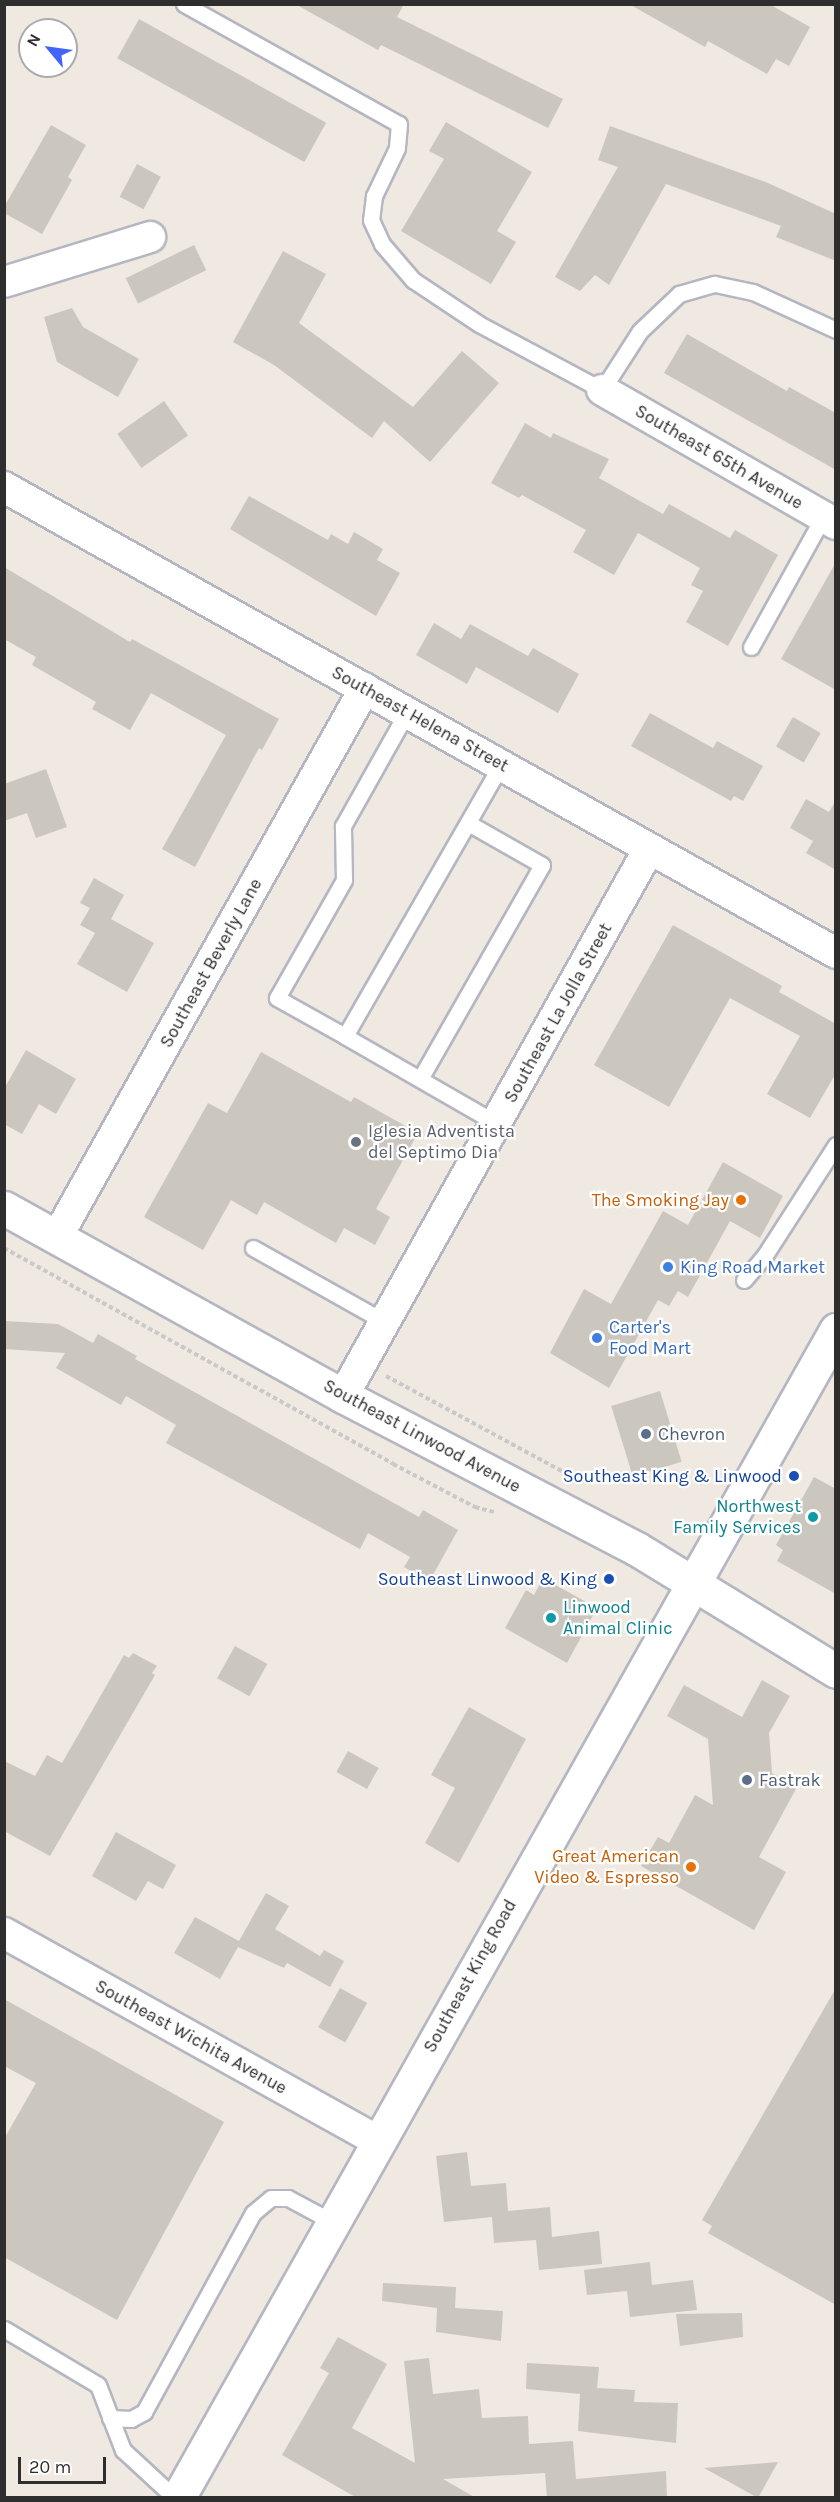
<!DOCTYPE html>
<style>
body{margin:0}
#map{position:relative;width:840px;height:2502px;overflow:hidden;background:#efe9e1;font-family:Karla,sans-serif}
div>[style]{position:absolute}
.building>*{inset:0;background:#cbc7bf;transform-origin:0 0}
.path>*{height:4px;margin-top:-2px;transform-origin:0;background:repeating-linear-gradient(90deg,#c9c9c9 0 4.5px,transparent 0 7.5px)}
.roads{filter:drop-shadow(2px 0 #b4b7c1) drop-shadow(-2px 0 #b4b7c1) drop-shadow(0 2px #b4b7c1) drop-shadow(0 -2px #b4b7c1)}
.lane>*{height:15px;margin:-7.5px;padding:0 7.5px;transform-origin:7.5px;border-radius:7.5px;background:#fff}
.street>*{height:30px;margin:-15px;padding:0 15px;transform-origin:15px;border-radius:15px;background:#fff}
.secondary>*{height:33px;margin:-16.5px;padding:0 16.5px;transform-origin:16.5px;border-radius:16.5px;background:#fff}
.dots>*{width:16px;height:16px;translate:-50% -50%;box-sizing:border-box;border:3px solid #fff;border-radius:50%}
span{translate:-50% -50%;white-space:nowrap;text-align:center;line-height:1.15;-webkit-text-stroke:4.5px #fff;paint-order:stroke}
.street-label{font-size:18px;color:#2e2e2e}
.worship-label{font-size:18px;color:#5b616d}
.left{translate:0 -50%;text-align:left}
.food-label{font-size:18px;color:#c56008}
.right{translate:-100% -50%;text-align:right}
.shop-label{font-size:18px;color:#366cbe}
.service-label{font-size:18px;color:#4e5e75}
.transit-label{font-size:18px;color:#164399}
.culture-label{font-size:18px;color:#0d838f}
.frame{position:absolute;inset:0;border:6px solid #2e2e2e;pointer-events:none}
.north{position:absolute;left:18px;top:18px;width:60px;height:60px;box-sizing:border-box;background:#fff;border:2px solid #ababab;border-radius:50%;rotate:299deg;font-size:16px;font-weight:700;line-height:24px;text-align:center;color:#2e2e2e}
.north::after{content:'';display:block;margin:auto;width:21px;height:27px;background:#4264fb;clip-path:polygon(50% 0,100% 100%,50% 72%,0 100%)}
.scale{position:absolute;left:18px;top:2457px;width:88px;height:27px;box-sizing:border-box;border:3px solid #2e2e2e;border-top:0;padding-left:8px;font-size:18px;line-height:21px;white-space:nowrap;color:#2e2e2e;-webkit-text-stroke:4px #fff;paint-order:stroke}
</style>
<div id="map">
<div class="building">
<i style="clip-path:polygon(295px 4px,404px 4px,397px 17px,563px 99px,548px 128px,381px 45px,378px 50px)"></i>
<i style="clip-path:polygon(629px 4px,769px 4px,810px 27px,789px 66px,776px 59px,767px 74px,708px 41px,705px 47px)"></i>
<i style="left:139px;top:19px;width:214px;height:45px;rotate:29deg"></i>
<i style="clip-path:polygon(446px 122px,532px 172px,497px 231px,516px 242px,491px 284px,401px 231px,444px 159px,429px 151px)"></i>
<i style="clip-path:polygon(51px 125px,86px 145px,68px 177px,72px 180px,42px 234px,4px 213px,4px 207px)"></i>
<i style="clip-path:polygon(610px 126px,768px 183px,836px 214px,836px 261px,776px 237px,781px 226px,666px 184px,609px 285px,595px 275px,580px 291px,555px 277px,618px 167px,598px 160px)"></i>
<i style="left:137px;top:164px;width:27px;height:37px;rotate:28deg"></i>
<i style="left:194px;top:245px;width:28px;height:76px;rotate:64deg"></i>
<i style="clip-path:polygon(283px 251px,326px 274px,299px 323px,413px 407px,462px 351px,499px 383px,430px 462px,384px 421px,372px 438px,274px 365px,233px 342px)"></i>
<i style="clip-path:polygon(72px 308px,83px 327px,139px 359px,118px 397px,57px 362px,44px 317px)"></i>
<i style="clip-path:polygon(687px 334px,787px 391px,789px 387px,836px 413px,836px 470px,664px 373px)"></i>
<i style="left:164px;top:401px;width:42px;height:57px;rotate:55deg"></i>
<i style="clip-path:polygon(525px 423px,551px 438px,553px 433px,609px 459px,599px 478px,663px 514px,669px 504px,730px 538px,735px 530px,778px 555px,728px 646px,686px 622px,703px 591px,691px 585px,700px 568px,638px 533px,614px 575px,573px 552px,586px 530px,522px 495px,519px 498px,491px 483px)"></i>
<i style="clip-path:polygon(249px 496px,328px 540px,331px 534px,348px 544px,354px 532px,383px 549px,377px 560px,400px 573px,376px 616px,230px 529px)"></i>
<i style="clip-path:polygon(836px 562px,836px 690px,781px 659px)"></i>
<i style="clip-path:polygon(4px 567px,130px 642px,132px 639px,279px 719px,262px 750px,259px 748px,195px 867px,162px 849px,226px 735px,151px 693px,130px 730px,92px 709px,96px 702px,32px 665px,36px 657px,4px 639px)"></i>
<i style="clip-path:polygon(434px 623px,461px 639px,470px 624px,528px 656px,533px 648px,579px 674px,558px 713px,476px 667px,467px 684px,416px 655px)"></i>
<i style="clip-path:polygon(650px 713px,713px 748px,717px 741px,763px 766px,743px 801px,734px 796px,731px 801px,631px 746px)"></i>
<i style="left:793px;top:717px;width:32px;height:34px;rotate:30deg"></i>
<i style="clip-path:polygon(46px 769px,67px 827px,36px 838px,27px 813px,4px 821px,4px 784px)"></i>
<i style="clip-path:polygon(806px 799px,829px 812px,836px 800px,836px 870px,806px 853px,813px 841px,790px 828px)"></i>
<i style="clip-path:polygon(94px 878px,124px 895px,111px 919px,154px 943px,127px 992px,77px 964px,95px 933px,80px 925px,90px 908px,80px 903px)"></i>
<i style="clip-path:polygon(673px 925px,782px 986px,779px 992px,836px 1024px,836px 1073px,810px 1118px,767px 1094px,800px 1036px,730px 998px,669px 1107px,594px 1065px)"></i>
<i style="clip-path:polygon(26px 1050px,76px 1079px,56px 1114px,39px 1104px,22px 1134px,4px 1124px,4px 1089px)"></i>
<i style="clip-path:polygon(261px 1052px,351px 1102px,354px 1097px,418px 1133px,376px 1209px,390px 1217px,375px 1245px,344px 1228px,336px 1243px,264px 1202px,257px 1215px,231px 1200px,203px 1250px,144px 1217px,208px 1103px,227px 1113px)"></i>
<i style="clip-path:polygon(723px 1162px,783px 1196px,760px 1238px,730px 1221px,688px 1297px,678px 1291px,669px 1306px,658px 1300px,609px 1388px,550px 1353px,584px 1289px,611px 1304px,663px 1211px,688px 1225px)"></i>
<i style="clip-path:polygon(4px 1321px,58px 1324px,93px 1343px,98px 1334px,137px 1356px,135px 1359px,419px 1517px,423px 1510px,458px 1530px,429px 1582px,404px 1567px,410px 1557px,368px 1533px,360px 1549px,166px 1443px,176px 1425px,126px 1396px,121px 1405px,56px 1368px,65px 1353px,4px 1349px)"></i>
<i style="left:660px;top:1391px;width:74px;height:51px;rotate:73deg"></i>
<i style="clip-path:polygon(814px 1477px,836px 1489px,836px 1594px,777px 1561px,783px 1550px,776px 1545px)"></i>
<i style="clip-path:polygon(543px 1578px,597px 1608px,567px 1663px,505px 1628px,526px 1590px,534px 1595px)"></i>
<i style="left:235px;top:1646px;width:37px;height:37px;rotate:29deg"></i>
<i style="clip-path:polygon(133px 1653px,157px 1666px,152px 1673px,155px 1675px,50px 1856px,4px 1831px,4px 1761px,35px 1776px,47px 1755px,62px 1763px,124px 1655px,129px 1658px)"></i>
<i style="clip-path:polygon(762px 1680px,790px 1696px,769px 1733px,772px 1773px,797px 1787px,759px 1857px,786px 1872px,754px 1930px,641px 1866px,658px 1837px,669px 1843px,695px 1795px,713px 1805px,708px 1739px,667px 1716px,684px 1685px,742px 1717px)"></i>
<i style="clip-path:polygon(469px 1707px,526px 1739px,459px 1863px,425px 1843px,455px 1788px,431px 1775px)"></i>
<i style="left:348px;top:1751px;width:35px;height:24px;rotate:29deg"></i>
<i style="clip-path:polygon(116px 1832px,176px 1865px,163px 1889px,148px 1881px,136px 1901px,92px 1876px)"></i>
<i style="clip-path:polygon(266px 1893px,289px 1906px,275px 1929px,320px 1956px,324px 1950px,344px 1961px,330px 1987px,287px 1963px,284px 1968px,238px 1947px,220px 1979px,174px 1953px,195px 1917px,239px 1941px)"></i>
<i style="left:340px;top:1988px;width:31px;height:45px;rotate:29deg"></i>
<i style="clip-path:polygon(836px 1988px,836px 2305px,708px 2233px,712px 2226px,702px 2220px)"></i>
<i style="clip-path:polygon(4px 1999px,224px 2122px,117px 2320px,4px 2257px,4px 2139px,36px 2083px,4px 2066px)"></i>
<i style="clip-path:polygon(467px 2152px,471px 2186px,506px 2183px,508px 2211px,550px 2207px,552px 2237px,599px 2231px,602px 2264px,539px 2270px,536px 2240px,494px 2243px,492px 2217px,444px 2222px,436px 2156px)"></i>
<i style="clip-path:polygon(650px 2262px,652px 2285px,693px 2280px,697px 2310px,630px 2317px,627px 2291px,587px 2295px,584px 2270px)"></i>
<i style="clip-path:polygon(383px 2283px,456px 2287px,455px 2308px,503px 2311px,501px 2341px,436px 2332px,437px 2308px,382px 2301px)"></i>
<i style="clip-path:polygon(742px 2313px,743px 2337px,680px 2346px,676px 2314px)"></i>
<i style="clip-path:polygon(338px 2337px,387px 2364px,352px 2428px,415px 2463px,404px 2361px,429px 2358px,433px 2394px,479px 2389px,482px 2418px,528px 2416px,529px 2444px,573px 2441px,576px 2479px,666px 2471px,667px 2498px,547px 2498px,545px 2473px,443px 2479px,476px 2498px,357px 2498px,282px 2455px,329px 2373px,320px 2368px)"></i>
<i style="clip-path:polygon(527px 2363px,599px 2367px,597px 2388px,635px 2390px,634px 2402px,678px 2403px,676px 2443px,578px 2431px,580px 2394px,526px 2389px)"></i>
<i style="clip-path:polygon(778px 2462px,758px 2498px,704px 2468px)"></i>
</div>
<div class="path">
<i style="left:4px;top:1248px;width:445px;rotate:29deg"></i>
<i style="left:393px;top:1464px;width:93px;rotate:27.7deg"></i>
<i style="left:475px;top:1507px;width:20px;rotate:15deg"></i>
<i style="left:386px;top:1376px;width:215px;rotate:28.4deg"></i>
</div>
<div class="roads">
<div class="lane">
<i style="left:184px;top:4px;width:246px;rotate:29.2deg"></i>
<i style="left:399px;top:124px;width:24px;rotate:95deg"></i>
<i style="left:397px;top:148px;width:53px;rotate:115.6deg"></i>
<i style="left:374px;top:196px;width:24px;rotate:97deg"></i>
<i style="left:371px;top:220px;width:26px;rotate:65deg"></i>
<i style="left:382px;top:244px;width:48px;rotate:49.3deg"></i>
<i style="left:413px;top:280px;width:79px;rotate:33.7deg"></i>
<i style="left:479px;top:324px;width:140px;rotate:28.2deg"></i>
<i style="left:602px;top:390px;width:70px;rotate:-57.2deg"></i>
<i style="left:640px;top:331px;width:54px;rotate:-43.5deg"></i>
<i style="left:679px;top:294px;width:37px;rotate:-16deg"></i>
<i style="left:715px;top:284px;width:39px;rotate:12deg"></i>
<i style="left:753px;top:292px;width:91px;rotate:24.6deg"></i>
<i style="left:751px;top:647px;width:149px;rotate:-61deg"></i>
<i style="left:345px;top:1036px;width:78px;rotate:-150.8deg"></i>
<i style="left:277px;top:998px;width:136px;rotate:-60.4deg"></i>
<i style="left:344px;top:880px;width:54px;rotate:-91.1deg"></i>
<i style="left:343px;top:826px;width:131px;rotate:-60.7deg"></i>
<i style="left:420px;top:1079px;width:246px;rotate:-60.3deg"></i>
<i style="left:542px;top:865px;width:85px;rotate:-150.4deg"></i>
<i style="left:496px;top:1123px;width:174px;rotate:-150.1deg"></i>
<i style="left:345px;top:1036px;width:313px;rotate:-60.1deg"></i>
<i style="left:253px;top:1248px;width:151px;rotate:29.3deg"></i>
<i style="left:744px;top:1280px;width:33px;rotate:-50deg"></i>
<i style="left:765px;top:1255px;width:131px;rotate:-57.2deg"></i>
<i style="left:4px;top:2329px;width:109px;rotate:30.8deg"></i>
<i style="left:98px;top:2385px;width:70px;rotate:69deg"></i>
<i style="left:123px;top:2450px;width:71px;rotate:42.7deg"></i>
<i style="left:110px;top:2418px;width:21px;rotate:3deg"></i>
<i style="left:131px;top:2419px;width:15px;rotate:-28deg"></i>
<i style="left:144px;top:2412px;width:227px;rotate:-61.3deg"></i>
<i style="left:253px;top:2213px;width:23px;rotate:-40deg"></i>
<i style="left:271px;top:2198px;width:17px"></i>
<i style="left:288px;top:2198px;width:51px;rotate:28.1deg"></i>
</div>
<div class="street">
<i style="left:4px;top:282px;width:153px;rotate:-17.1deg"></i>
<i style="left:602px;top:390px;width:270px;rotate:29.8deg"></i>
<i style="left:4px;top:487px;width:954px;rotate:29.25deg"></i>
<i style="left:57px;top:1237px;width:629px;rotate:-60.71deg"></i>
<i style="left:343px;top:1396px;width:627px;rotate:-60.78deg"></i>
<i style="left:4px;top:1933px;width:428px;rotate:29.1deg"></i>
</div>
<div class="secondary">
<i style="left:4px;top:1208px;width:388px;rotate:29deg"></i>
<i style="left:343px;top:1396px;width:331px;rotate:27.5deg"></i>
<i style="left:637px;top:1549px;width:233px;rotate:31.5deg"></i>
<i style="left:178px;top:2498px;width:1341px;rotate:-60.6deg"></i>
</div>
</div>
<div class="dots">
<i style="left:356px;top:1142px;background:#6b7280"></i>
<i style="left:741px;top:1200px;background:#e8710a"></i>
<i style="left:668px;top:1267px;background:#3f7fe0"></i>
<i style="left:597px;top:1338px;background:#3f7fe0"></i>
<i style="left:646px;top:1434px;background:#5c6f8a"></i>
<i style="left:794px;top:1476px;background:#1a4fb4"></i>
<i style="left:813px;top:1517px;background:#0f9aa8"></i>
<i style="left:609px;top:1579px;background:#1a4fb4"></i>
<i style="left:551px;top:1618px;background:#0f9aa8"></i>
<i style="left:747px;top:1780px;background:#5c6f8a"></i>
<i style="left:691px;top:1867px;background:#e8710a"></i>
</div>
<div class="street-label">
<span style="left:719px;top:457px;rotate:30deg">Southeast 65th Avenue</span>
<span style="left:420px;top:719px;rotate:29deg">Southeast Helena Street</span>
<span style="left:211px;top:963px;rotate:-61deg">Southeast Beverly Lane</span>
<span style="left:558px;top:1013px;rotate:-61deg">Southeast La Jolla Street</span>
<span style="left:422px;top:1436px;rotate:28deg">Southeast Linwood Avenue</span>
<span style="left:470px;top:1976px;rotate:-61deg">Southeast King Road</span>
<span style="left:191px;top:2037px;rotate:29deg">Southeast Wichita Avenue</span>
</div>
<div class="worship-label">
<span class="left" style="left:368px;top:1142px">Iglesia Adventista<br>del Septimo Dia</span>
</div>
<div class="food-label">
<span class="right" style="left:729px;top:1200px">The Smoking Jay</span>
<span class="right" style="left:679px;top:1867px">Great American<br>Video &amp; Espresso</span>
</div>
<div class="shop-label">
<span class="left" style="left:680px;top:1267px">King Road Market</span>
<span class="left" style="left:609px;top:1338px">Carter's<br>Food Mart</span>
</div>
<div class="service-label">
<span class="left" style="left:658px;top:1434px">Chevron</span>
<span class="left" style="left:759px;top:1780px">Fastrak</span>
</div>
<div class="transit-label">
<span class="right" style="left:782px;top:1476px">Southeast King &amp; Linwood</span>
<span class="right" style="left:597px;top:1579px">Southeast Linwood &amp; King</span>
</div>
<div class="culture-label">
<span class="right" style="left:801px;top:1517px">Northwest<br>Family Services</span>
<span class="left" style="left:563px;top:1618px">Linwood<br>Animal Clinic</span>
</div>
<div class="frame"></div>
<div class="north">N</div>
<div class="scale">20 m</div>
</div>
